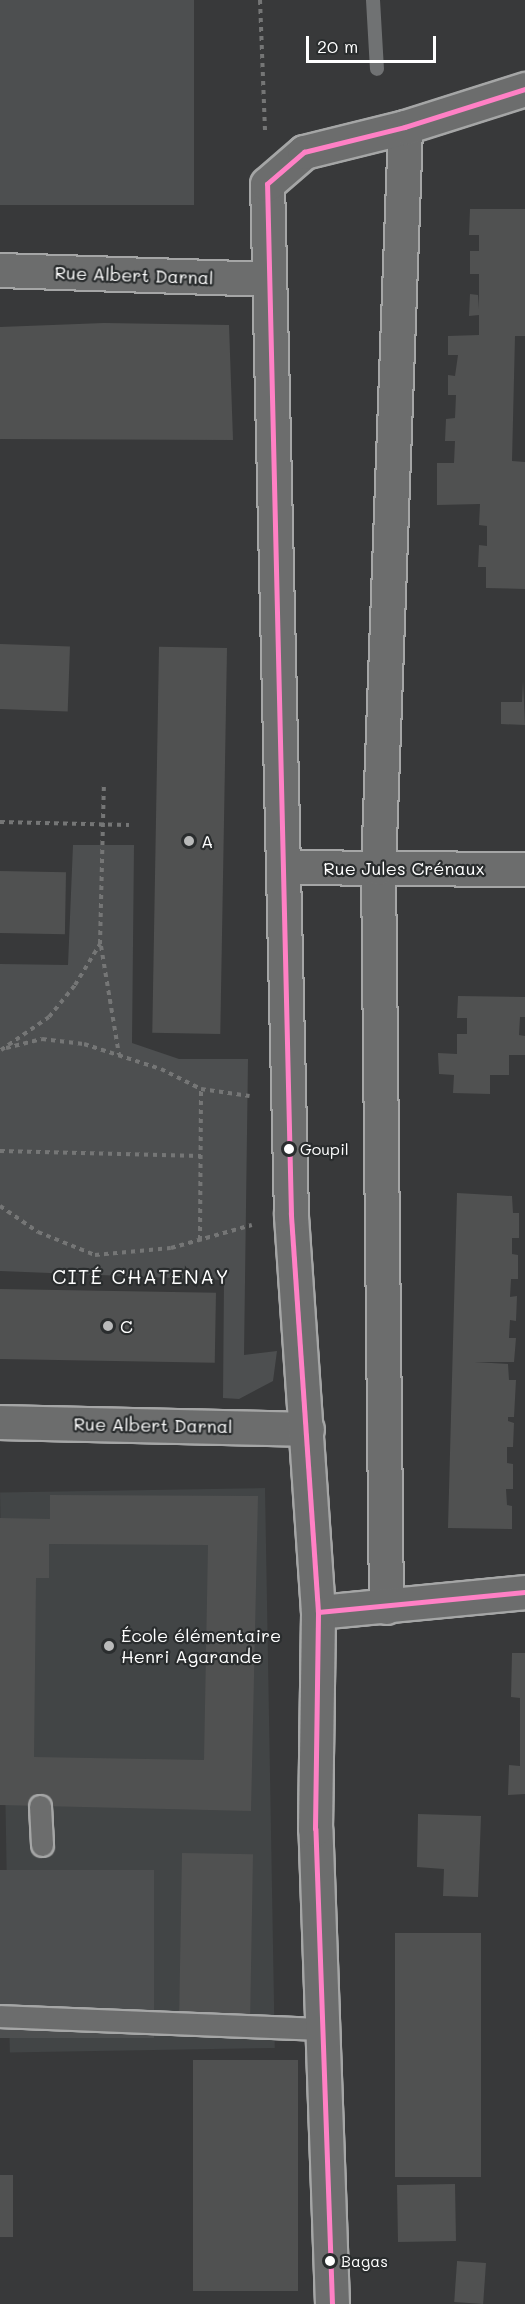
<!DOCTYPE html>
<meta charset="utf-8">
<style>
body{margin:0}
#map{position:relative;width:525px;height:2304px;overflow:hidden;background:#38393a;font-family:Mali,sans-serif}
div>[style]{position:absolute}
.built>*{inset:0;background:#424546;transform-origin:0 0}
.green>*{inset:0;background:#4d4f50;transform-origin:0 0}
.stream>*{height:14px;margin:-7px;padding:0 7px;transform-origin:7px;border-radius:7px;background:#707273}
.building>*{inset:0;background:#505151;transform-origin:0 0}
.path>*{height:4px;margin-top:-2px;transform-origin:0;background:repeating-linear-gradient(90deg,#757676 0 4.5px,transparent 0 9px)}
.roads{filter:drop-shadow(2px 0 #a5a6a6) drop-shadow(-2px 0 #a5a6a6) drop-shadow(0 2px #a5a6a6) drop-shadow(0 -2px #a5a6a6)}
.service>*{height:21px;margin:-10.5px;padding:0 10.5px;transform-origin:10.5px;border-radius:10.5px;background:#6c6d6d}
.minor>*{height:33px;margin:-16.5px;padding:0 16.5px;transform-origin:16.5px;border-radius:16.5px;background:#6c6d6d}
.bus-1>*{height:4.5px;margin:-2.25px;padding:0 2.25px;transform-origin:2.25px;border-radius:2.25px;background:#ff80c5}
.dots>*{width:16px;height:16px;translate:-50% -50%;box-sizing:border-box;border:3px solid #2a2d2e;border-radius:50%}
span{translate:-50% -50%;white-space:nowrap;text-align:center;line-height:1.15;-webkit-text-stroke:4.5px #2a2d2e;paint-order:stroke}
.bus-label{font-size:16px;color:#fff}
.left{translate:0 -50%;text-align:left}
.street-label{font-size:18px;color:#fff}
.poi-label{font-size:18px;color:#fff}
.neighbourhood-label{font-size:20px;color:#fff;letter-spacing:1.5px}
.scale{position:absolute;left:306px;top:36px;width:130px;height:27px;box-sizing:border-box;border:3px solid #fff;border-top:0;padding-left:8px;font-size:18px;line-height:21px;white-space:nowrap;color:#fff;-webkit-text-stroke:4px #2a2d2e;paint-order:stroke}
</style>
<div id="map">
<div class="built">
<i style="left:265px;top:1488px;width:560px;height:265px;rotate:89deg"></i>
</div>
<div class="green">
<i style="left:0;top:0;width:194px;height:205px"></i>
<i style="clip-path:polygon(73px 845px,134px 845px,132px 1043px,179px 1059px,248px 1059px,244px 1355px,277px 1351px,273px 1381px,239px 1399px,223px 1398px,224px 1280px,0 1271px,0 964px,68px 965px)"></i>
<i style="left:0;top:1870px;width:154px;height:168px"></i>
</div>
<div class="stream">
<i style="left:373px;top:0;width:69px;rotate:86.7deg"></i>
</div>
<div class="building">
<i style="clip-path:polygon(470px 209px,525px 209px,525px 336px,515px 336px,512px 461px,525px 462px,525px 589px,486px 588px,486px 567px,478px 567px,479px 545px,487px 546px,487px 526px,479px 525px,480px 504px,437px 505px,437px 463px,454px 463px,455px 441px,445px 441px,446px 419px,455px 418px,456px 395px,448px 395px,448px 375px,455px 376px,458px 355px,448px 355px,448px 336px,479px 335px,479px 315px,469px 316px,470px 294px,478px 295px,479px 309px,479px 274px,470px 274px,470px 251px,479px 251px,479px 235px,469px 235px)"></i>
<i style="clip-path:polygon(104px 323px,229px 325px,233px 440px,0 439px,0 327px)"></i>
<i style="left:0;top:644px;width:70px;height:65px;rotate:2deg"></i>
<i style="left:227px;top:648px;width:386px;height:68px;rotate:91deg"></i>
<i style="clip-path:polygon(523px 681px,525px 725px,501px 724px,501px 702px,522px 702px)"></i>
<i style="left:0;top:871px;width:66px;height:62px;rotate:1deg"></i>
<i style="clip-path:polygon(458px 996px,525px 997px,525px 1017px,520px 1017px,519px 1035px,525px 1036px,525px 1055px,509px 1055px,509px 1075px,490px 1075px,490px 1094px,453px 1093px,454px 1075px,439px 1074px,438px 1053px,457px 1054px,457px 1034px,467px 1034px,467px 1018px,457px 1018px)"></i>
<i style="clip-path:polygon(457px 1193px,512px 1196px,513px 1213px,519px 1213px,519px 1238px,512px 1238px,512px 1254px,518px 1255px,518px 1279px,511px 1279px,510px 1297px,517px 1296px,516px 1321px,510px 1320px,509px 1338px,516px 1338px,514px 1362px,474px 1362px,508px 1364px,509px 1380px,516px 1380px,514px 1417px,508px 1417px,508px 1421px,514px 1423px,513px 1447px,507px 1447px,507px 1463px,513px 1464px,513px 1489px,506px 1489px,507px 1505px,512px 1506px,512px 1529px,448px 1528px)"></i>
<i style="left:0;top:1289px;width:216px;height:70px;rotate:1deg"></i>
<i style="clip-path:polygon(evenodd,50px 1495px,258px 1496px,251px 1811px,0 1805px,0 1518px,50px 1519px,50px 1495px,49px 1544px,208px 1545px,204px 1760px,34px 1757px,36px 1578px,49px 1578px,49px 1544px)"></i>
<i style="clip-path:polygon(512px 1653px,525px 1653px,525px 1794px,508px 1795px,509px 1765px,520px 1766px,520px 1698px,511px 1697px)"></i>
<i style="clip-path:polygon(418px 1814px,481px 1816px,478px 1897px,443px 1896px,444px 1869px,417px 1867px)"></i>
<i style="left:182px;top:1853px;width:71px;height:160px;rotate:1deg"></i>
<i style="left:481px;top:1933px;width:244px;height:86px;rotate:90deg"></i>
<i style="left:298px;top:2060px;width:231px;height:105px;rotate:90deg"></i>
<i style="left:0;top:2175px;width:13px;height:62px"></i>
<i style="left:455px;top:2184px;width:57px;height:58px;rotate:89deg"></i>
<i style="left:486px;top:2263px;width:41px;height:29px;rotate:94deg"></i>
</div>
<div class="path">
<i style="left:260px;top:0;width:133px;rotate:87.8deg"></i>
<i style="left:0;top:822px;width:129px;rotate:1.3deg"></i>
<i style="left:101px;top:946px;width:110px;rotate:80.6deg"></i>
<i style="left:6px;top:1048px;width:37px;rotate:-14deg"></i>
<i style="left:42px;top:1039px;width:42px;rotate:6.8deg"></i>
<i style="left:84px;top:1044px;width:81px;rotate:18deg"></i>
<i style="left:161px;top:1069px;width:45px;rotate:26.6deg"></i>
<i style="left:201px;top:1089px;width:49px;rotate:8.3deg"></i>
<i style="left:1px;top:1050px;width:58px;rotate:-34.5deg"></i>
<i style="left:49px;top:1017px;width:41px;rotate:-50.9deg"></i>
<i style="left:75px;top:985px;width:48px;rotate:-58.6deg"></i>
<i style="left:100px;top:944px;width:162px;rotate:-88.6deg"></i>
<i style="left:0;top:1151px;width:201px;rotate:1.4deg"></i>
<i style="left:0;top:1206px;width:46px;rotate:34.4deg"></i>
<i style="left:38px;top:1232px;width:61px;rotate:22deg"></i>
<i style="left:95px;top:1255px;width:76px;rotate:-5.3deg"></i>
<i style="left:171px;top:1248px;width:84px;rotate:-15.9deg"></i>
<i style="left:200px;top:1240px;width:151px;rotate:-89.6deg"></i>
</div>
<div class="roads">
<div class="service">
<i style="left:40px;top:1806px;width:39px;rotate:87deg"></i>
<i style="left:0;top:2016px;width:323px;rotate:2.3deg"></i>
</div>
<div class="minor">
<i style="left:0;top:270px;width:267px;rotate:1.9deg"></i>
<i style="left:283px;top:867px;width:242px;rotate:0.5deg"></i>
<i style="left:0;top:1422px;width:307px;rotate:1.3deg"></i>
<i style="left:386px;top:1607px;width:739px;rotate:-90.62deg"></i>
<i style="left:378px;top:868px;width:741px;rotate:-87.91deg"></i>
<i style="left:318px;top:1612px;width:208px;rotate:-5.5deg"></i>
<i style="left:332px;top:2304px;width:475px;rotate:-92deg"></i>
<i style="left:315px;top:1829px;width:217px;rotate:-89.2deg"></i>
<i style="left:318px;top:1612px;width:398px;rotate:-93.9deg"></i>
<i style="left:291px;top:1215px;width:1031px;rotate:-91.33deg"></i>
<i style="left:267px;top:184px;width:49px;rotate:-40.9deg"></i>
<i style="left:304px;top:152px;width:104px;rotate:-13.9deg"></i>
<i style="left:405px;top:127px;width:126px;rotate:-17.6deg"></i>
</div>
</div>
<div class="bus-1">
<i style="left:318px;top:1612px;width:208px;rotate:-5.5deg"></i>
<i style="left:332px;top:2304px;width:475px;rotate:-92deg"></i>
<i style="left:315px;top:1829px;width:217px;rotate:-89.2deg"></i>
<i style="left:318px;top:1612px;width:398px;rotate:-93.9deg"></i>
<i style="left:291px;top:1215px;width:1031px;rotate:-91.33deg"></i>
<i style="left:267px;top:184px;width:49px;rotate:-40.9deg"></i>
<i style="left:304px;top:152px;width:104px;rotate:-13.9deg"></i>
<i style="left:405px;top:127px;width:126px;rotate:-17.6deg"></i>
</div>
<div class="dots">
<i style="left:189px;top:841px;background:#b9baba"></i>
<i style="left:289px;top:1149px;background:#fff"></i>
<i style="left:108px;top:1326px;background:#b9baba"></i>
<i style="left:109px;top:1646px;background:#b9baba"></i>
<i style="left:330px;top:2261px;background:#fff"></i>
</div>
<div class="bus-label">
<span class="left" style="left:300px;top:1149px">Goupil</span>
<span class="left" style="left:341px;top:2261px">Bagas</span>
</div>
<div class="street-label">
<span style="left:134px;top:275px;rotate:2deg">Rue Albert Darnal</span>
<span style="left:404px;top:868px">Rue Jules Crénaux</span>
<span style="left:153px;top:1425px;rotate:1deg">Rue Albert Darnal</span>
</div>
<div class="poi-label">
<span class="left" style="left:201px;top:841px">A</span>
<span class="left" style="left:120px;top:1326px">C</span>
<span class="left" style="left:121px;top:1646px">École élémentaire<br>Henri Agarande</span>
</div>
<div class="neighbourhood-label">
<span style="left:141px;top:1276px">CITÉ CHATENAY</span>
</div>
<div class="scale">20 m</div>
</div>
